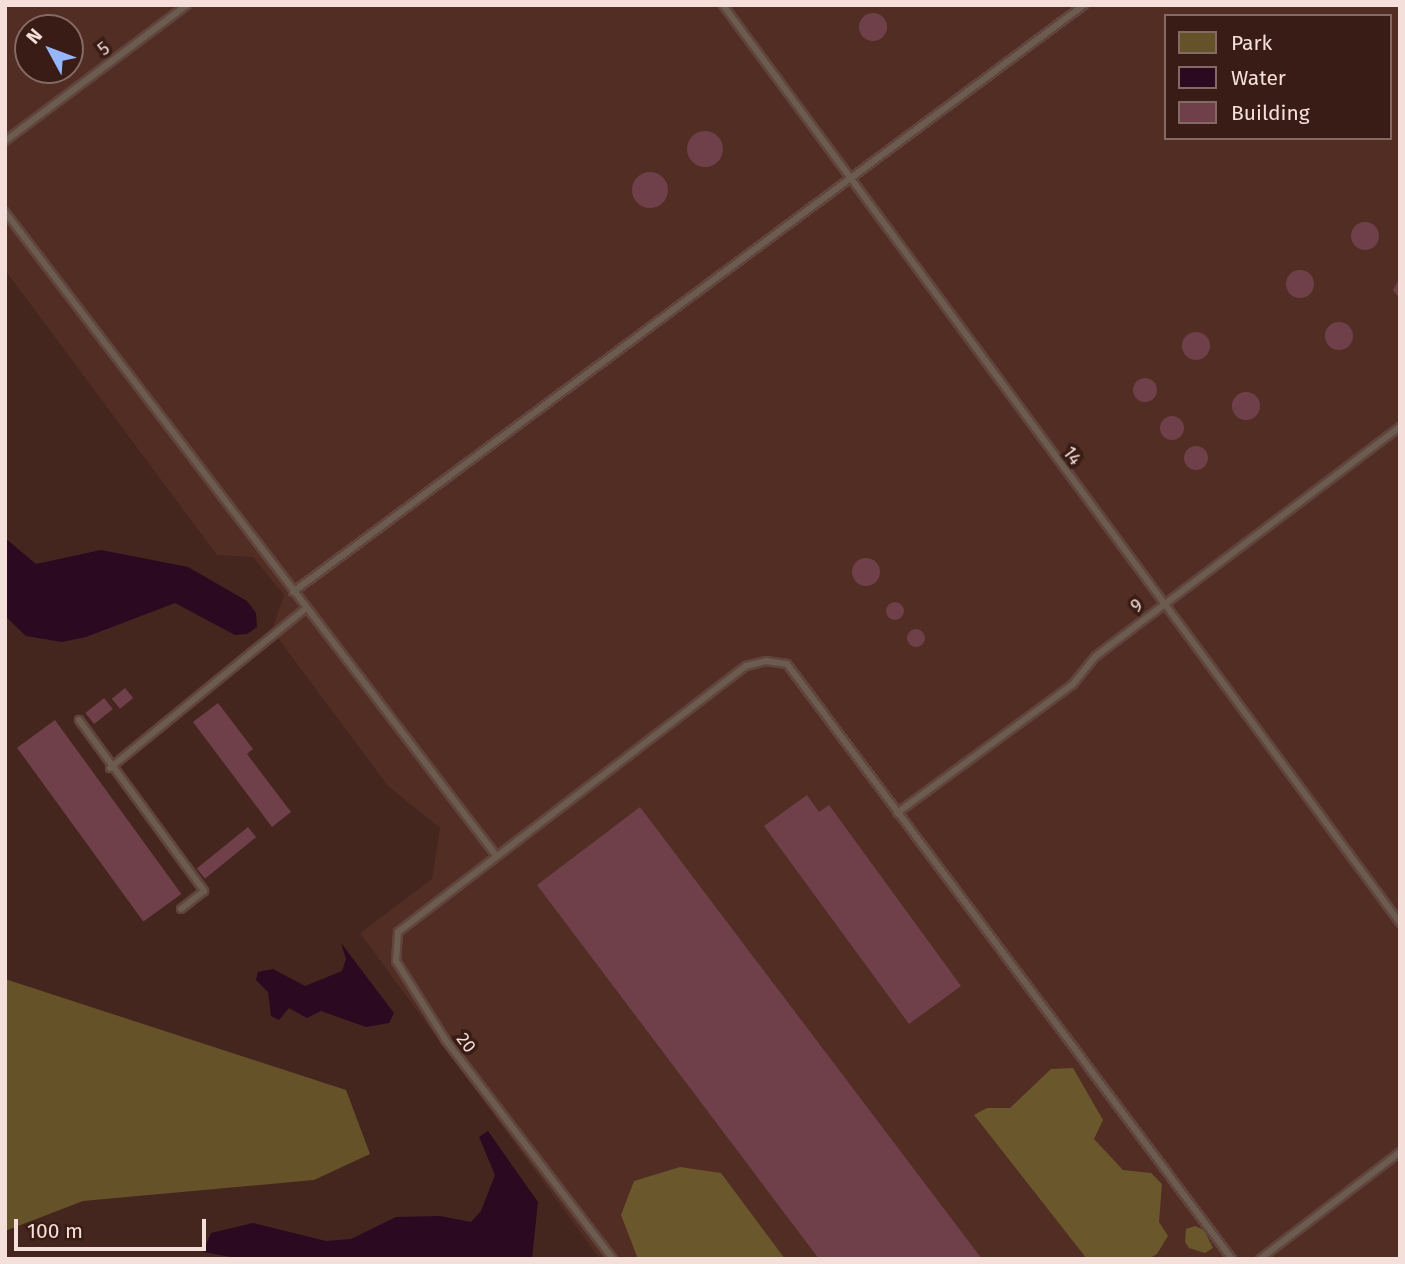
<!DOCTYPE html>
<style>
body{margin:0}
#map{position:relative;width:1405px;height:1264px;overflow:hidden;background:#44261f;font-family:"Fira Sans",sans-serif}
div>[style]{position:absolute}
.built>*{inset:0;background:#512d24}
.green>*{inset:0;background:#655228}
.forest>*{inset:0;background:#6b572c}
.water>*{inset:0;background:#2b0920}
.building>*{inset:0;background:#6f4049;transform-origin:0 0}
.round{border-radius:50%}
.roads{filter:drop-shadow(2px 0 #60443d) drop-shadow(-2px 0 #60443d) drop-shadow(0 2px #60443d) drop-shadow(0 -2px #60443d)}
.lane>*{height:6px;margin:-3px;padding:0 3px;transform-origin:3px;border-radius:3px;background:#6c5c4f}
span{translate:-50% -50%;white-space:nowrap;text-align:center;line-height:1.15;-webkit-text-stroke:7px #391c15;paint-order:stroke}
.street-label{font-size:18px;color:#f4dfda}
.frame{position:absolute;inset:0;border:7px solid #f4dfda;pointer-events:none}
.legend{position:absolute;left:1164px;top:14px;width:228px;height:126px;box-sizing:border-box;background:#391c15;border:2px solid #846a64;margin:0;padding:9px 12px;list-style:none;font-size:21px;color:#f4dfda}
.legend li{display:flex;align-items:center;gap:14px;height:35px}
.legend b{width:35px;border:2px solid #846a64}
.north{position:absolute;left:14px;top:14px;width:70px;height:70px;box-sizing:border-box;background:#391c15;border:2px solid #846a64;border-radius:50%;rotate:311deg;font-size:19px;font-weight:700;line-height:28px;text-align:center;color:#f4dfda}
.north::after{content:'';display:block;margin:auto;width:24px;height:32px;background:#96b6fd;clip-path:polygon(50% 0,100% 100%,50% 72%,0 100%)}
.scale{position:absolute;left:14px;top:1219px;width:192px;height:32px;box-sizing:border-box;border:4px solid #f4dfda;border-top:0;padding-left:9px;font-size:21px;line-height:24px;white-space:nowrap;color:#f4dfda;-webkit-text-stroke:5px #391c15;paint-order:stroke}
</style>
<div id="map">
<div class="built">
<i style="clip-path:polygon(evenodd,5px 5px,1400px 5px,1400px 1259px,600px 1259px,360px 933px,432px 879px,440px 828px,388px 786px,272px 630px,284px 595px,253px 557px,217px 555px,5px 270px,5px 5px,1165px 16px,1389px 16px,1389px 138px,1165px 138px,1165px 16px,5px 5px,28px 28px,70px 28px,70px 70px,28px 70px,28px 28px)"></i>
</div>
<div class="green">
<i style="clip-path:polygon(5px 979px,346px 1090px,370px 1154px,314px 1180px,83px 1201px,5px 1231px)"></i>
</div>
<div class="forest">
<i style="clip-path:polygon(1073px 1068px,1103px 1120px,1094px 1139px,1123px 1170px,1151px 1173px,1162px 1184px,1159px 1222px,1168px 1236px,1157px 1254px,1148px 1259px,1087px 1259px,974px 1115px,987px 1108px,1010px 1108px,1051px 1069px)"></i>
<i style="clip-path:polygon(680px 1167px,721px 1173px,785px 1259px,638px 1259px,621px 1215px,634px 1181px)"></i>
<i style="clip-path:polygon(1195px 1226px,1204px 1230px,1213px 1248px,1205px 1253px,1189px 1248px,1185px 1242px,1186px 1229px)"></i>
</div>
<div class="water">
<i style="clip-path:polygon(5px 538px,36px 564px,101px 550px,188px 567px,247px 601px,256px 613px,257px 627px,247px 634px,235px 635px,175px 603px,86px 637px,62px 642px,26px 636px,5px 616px)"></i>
<i style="clip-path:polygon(341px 943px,394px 1013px,389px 1023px,366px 1027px,321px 1011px,307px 1018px,289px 1008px,279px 1020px,271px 1016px,268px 992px,256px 980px,258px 972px,273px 969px,305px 986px,342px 971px,346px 959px)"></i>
<i style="clip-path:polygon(488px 1131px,538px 1202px,532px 1259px,242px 1259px,203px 1252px,211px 1233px,253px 1223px,326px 1241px,351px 1239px,396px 1217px,440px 1216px,471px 1222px,481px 1211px,495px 1175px,479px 1137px)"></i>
</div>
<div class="building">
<i class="round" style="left:859px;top:13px;width:28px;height:28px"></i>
<i class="round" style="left:687px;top:131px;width:36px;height:36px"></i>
<i class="round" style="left:632px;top:172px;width:36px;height:36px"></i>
<i class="round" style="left:1351px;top:222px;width:28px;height:28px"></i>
<i class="round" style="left:1286px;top:270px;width:28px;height:28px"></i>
<i style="clip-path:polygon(1400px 278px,1400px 299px,1393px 290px)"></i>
<i class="round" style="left:1325px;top:322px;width:28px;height:28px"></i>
<i class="round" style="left:1182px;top:332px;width:28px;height:28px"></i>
<i class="round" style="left:1133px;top:378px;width:24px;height:24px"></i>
<i class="round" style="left:1232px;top:392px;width:28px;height:28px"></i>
<i class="round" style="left:1160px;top:416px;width:24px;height:24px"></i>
<i class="round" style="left:1184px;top:446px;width:24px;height:24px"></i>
<i class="round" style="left:852px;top:558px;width:28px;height:28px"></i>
<i class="round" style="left:886px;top:602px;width:18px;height:18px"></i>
<i class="round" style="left:907px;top:629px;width:18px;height:18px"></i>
<i style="left:125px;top:688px;width:13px;height:17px;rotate:51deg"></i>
<i style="left:104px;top:698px;width:14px;height:24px;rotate:51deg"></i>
<i style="clip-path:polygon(218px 703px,253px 749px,247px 754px,291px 812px,272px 827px,193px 722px)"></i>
<i style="left:55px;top:720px;width:215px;height:47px;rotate:54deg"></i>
<i style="clip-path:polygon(807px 795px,819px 812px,829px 805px,961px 986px,909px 1024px,764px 826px)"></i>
<i style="clip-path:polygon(640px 807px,982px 1259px,819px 1259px,537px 885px)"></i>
<i style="left:248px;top:827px;width:13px;height:66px;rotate:51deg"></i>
</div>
<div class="roads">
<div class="lane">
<i style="left:723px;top:5px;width:1141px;rotate:53.59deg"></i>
<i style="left:5px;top:141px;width:227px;rotate:-36.8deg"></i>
<i style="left:5px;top:212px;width:808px;rotate:52.65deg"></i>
<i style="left:293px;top:592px;width:985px;rotate:-36.58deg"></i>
<i style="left:79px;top:720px;width:212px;rotate:53.8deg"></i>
<i style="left:204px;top:891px;width:29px;rotate:142deg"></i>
<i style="left:110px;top:768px;width:252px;rotate:-39.2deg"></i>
<i style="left:897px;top:813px;width:218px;rotate:-36.2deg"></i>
<i style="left:1073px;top:684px;width:36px;rotate:-51deg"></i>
<i style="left:1096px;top:656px;width:381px;rotate:-37deg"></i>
<i style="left:613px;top:1259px;width:277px;rotate:-127.4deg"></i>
<i style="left:445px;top:1039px;width:92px;rotate:-122.1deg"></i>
<i style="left:396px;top:961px;width:29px;rotate:-86deg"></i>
<i style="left:398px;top:932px;width:438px;rotate:-37.4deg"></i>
<i style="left:746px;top:666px;width:21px;rotate:-14deg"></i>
<i style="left:766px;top:661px;width:21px;rotate:8deg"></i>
<i style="left:787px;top:664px;width:743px;rotate:53.21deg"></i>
<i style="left:1260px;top:1259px;width:176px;rotate:-37.4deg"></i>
</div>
</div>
<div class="street-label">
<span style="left:104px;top:49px;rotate:-37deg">5</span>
<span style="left:1072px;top:456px;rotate:53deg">14</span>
<span style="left:1137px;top:606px;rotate:-38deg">9</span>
<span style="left:466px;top:1043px;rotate:53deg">20</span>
</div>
<div class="frame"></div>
<ul class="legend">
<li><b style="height:19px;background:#655228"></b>Park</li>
<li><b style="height:19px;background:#2b0920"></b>Water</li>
<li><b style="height:19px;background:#6f4049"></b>Building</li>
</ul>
<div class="north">N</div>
<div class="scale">100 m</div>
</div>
